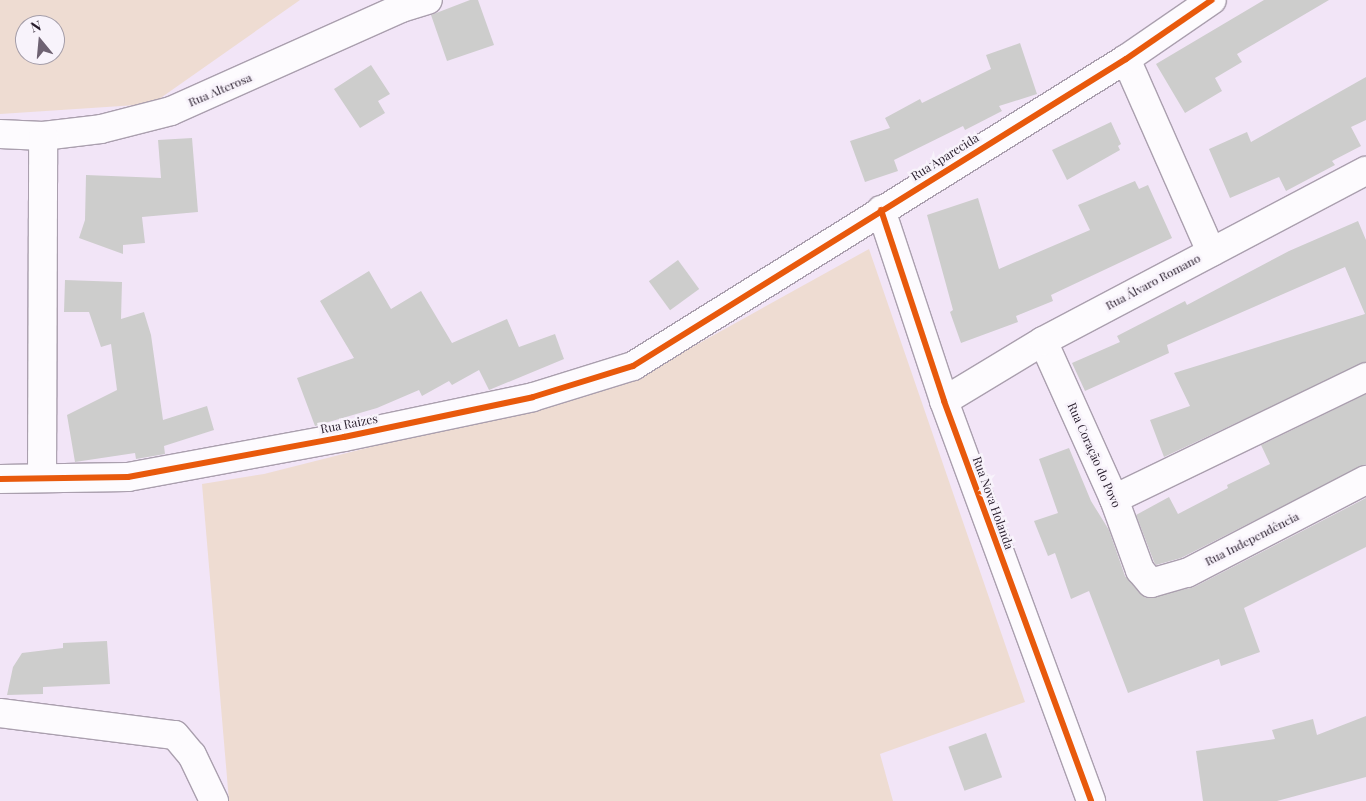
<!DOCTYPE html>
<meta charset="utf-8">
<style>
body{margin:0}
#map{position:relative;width:1366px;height:801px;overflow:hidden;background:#f2e5f7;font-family:"Playfair Display",serif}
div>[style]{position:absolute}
.green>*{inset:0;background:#eedcd2}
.building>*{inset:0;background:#cdcdcc;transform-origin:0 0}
.roads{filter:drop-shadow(1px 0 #aa9fae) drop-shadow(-1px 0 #aa9fae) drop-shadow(0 1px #aa9fae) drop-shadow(0 -1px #aa9fae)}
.minor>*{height:28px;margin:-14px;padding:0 14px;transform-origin:14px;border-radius:14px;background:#fdfbfe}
.cycleway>*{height:6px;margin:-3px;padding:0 3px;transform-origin:3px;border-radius:3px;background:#e8590c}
span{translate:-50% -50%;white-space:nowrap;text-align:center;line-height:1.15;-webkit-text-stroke:5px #f8f3fb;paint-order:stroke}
.street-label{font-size:12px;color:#271c2b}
.north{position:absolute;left:15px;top:15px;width:50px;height:50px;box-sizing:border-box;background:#f8f3fb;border:1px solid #a49da8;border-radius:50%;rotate:343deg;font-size:14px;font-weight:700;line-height:20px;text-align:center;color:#271c2b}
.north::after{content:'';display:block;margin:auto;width:18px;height:22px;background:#6e6272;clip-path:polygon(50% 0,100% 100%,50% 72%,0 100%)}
</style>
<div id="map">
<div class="green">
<i style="clip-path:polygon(evenodd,0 0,300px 0,152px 104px,0 114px,0 0,25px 25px,55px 25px,55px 55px,25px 55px,25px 25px)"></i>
<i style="clip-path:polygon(869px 249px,1025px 702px,880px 754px,893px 801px,229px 801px,202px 484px,264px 474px,631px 381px)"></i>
</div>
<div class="building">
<i style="clip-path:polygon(470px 0,478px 0,494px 45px,447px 61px,431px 15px)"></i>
<i style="clip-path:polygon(1264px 0,1329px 0,1237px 54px,1242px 62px,1215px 78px,1222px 91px,1185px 113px,1156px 64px)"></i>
<i style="clip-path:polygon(1020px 43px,1037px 94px,999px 106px,1002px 111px,965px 130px,963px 126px,894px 160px,898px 171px,865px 182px,850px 141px,890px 128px,885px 118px,920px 99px,922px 103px,991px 69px,986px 55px)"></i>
<i style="clip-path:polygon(371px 65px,390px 94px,378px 101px,385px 113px,360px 128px,334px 89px)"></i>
<i style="clip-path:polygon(1366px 77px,1366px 120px,1351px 127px,1361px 146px,1332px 161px,1335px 165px,1286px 191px,1279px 177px,1230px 198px,1209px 149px,1247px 132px,1251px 142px)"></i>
<i style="clip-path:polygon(1111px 122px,1121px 144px,1118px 146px,1120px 150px,1067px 180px,1052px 150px)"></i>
<i style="clip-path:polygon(192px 138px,198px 212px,142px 217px,145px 243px,123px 245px,123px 254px,79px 238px,85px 220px,86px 175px,161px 178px,158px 140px)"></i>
<i style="clip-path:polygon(1135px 181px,1139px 189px,1148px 185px,1172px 238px,1051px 295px,1053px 301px,1016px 316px,1018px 322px,961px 343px,950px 312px,953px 310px,927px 215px,978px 198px,999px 269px,1090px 230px,1078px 205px)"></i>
<i style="clip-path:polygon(1358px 221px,1366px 240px,1366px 362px,1164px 457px,1150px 420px,1190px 406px,1174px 373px,1365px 314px,1345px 267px,1167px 345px,1169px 353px,1085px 391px,1072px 363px,1120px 342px,1117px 336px,1185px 301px,1187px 305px,1289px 251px)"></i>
<i style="left:678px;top:260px;width:36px;height:36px;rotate:54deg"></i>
<i style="clip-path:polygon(369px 271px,391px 309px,421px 291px,452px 343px,507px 319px,519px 347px,555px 334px,564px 359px,489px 390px,479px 370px,452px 385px,449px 381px,422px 396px,419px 390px,377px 408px,315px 426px,297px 378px,354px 358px,320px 301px)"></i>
<i style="clip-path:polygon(65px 280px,122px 282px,121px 319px,144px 312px,151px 335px,163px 420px,207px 406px,214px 430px,164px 446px,165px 454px,136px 459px,135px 453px,75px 462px,67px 415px,117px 390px,111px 344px,101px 347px,89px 312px,64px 312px)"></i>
<i style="clip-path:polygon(1366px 394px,1366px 464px,1181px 558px,1156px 565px,1154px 562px,1136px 515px,1169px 497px,1178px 514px,1228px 488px,1227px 485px,1270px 464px,1261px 445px)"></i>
<i style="clip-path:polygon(1069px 448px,1091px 501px,1109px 530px,1125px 576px,1146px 598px,1194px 587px,1366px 498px,1366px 547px,1244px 608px,1260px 652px,1221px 666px,1219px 659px,1128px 693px,1089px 591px,1071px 599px,1055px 553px,1048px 556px,1034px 521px,1058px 513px,1039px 459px)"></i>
<i style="clip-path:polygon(107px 641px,110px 684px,43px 687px,43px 694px,7px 695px,13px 667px,22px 653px,63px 648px,63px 643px)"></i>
<i style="clip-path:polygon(1366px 716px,1366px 777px,1277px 801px,1203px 801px,1196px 751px,1275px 739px,1272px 730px,1313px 719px,1317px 735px)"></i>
<i style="left:986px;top:733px;width:47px;height:40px;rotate:70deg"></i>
</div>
<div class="roads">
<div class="minor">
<i style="left:1126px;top:59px;width:211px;rotate:66.2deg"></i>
<i style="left:0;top:134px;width:43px;rotate:2.7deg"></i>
<i style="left:43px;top:136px;width:58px;rotate:-6.9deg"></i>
<i style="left:101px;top:129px;width:72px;rotate:-14.4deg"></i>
<i style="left:171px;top:111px;width:252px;rotate:-24.1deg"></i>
<i style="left:401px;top:8px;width:28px;rotate:-17deg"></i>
<i style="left:881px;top:210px;width:201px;rotate:71.7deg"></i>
<i style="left:944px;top:401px;width:426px;rotate:69.8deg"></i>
<i style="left:1043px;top:341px;width:173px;rotate:65.8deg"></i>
<i style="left:1114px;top:499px;width:76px;rotate:69.9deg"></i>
<i style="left:1140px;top:570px;width:17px;rotate:50deg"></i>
<i style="left:1151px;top:583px;width:37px;rotate:-16deg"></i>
<i style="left:1187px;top:573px;width:202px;rotate:-27.5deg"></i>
<i style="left:944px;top:401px;width:116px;rotate:-31.2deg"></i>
<i style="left:1043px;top:341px;width:365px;rotate:-27.8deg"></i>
<i style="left:42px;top:478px;width:342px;rotate:-89.8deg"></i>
<i style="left:0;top:479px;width:128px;rotate:-0.9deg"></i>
<i style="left:128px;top:477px;width:220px;rotate:-10.5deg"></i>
<i style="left:344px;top:437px;width:193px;rotate:-11.9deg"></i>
<i style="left:533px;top:397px;width:105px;rotate:-17.2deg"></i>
<i style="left:633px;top:366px;width:581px;rotate:-31.91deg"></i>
<i style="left:1126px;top:59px;width:104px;rotate:-34.5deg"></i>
<i style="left:1114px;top:499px;width:280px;rotate:-25.8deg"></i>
<i style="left:0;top:713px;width:176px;rotate:7.2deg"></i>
<i style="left:175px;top:735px;width:26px;rotate:50deg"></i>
<i style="left:192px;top:755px;width:51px;rotate:64.4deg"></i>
</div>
</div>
<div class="cycleway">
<i style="left:881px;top:210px;width:201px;rotate:71.7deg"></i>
<i style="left:944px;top:401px;width:426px;rotate:69.8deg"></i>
<i style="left:0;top:479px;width:128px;rotate:-0.9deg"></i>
<i style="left:128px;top:477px;width:220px;rotate:-10.5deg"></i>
<i style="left:344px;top:437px;width:193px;rotate:-11.9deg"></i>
<i style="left:533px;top:397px;width:105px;rotate:-17.2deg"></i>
<i style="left:633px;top:366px;width:581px;rotate:-31.91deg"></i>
<i style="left:1126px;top:59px;width:104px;rotate:-34.5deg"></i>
</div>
<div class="street-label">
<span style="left:220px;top:90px;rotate:-23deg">Rua Alterosa</span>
<span style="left:945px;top:157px;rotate:-32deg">Rua Aparecida</span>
<span style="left:1153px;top:282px;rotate:-28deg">Rua Álvaro Romano</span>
<span style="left:349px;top:424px;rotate:-11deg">Rua Raizes</span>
<span style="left:1094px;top:455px;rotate:66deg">Rua Coração do Povo</span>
<span style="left:993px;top:503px;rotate:70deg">Rua Nova Holanda</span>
<span style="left:1252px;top:539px;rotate:-27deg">Rua Independência</span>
</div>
<div class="north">N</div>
</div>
